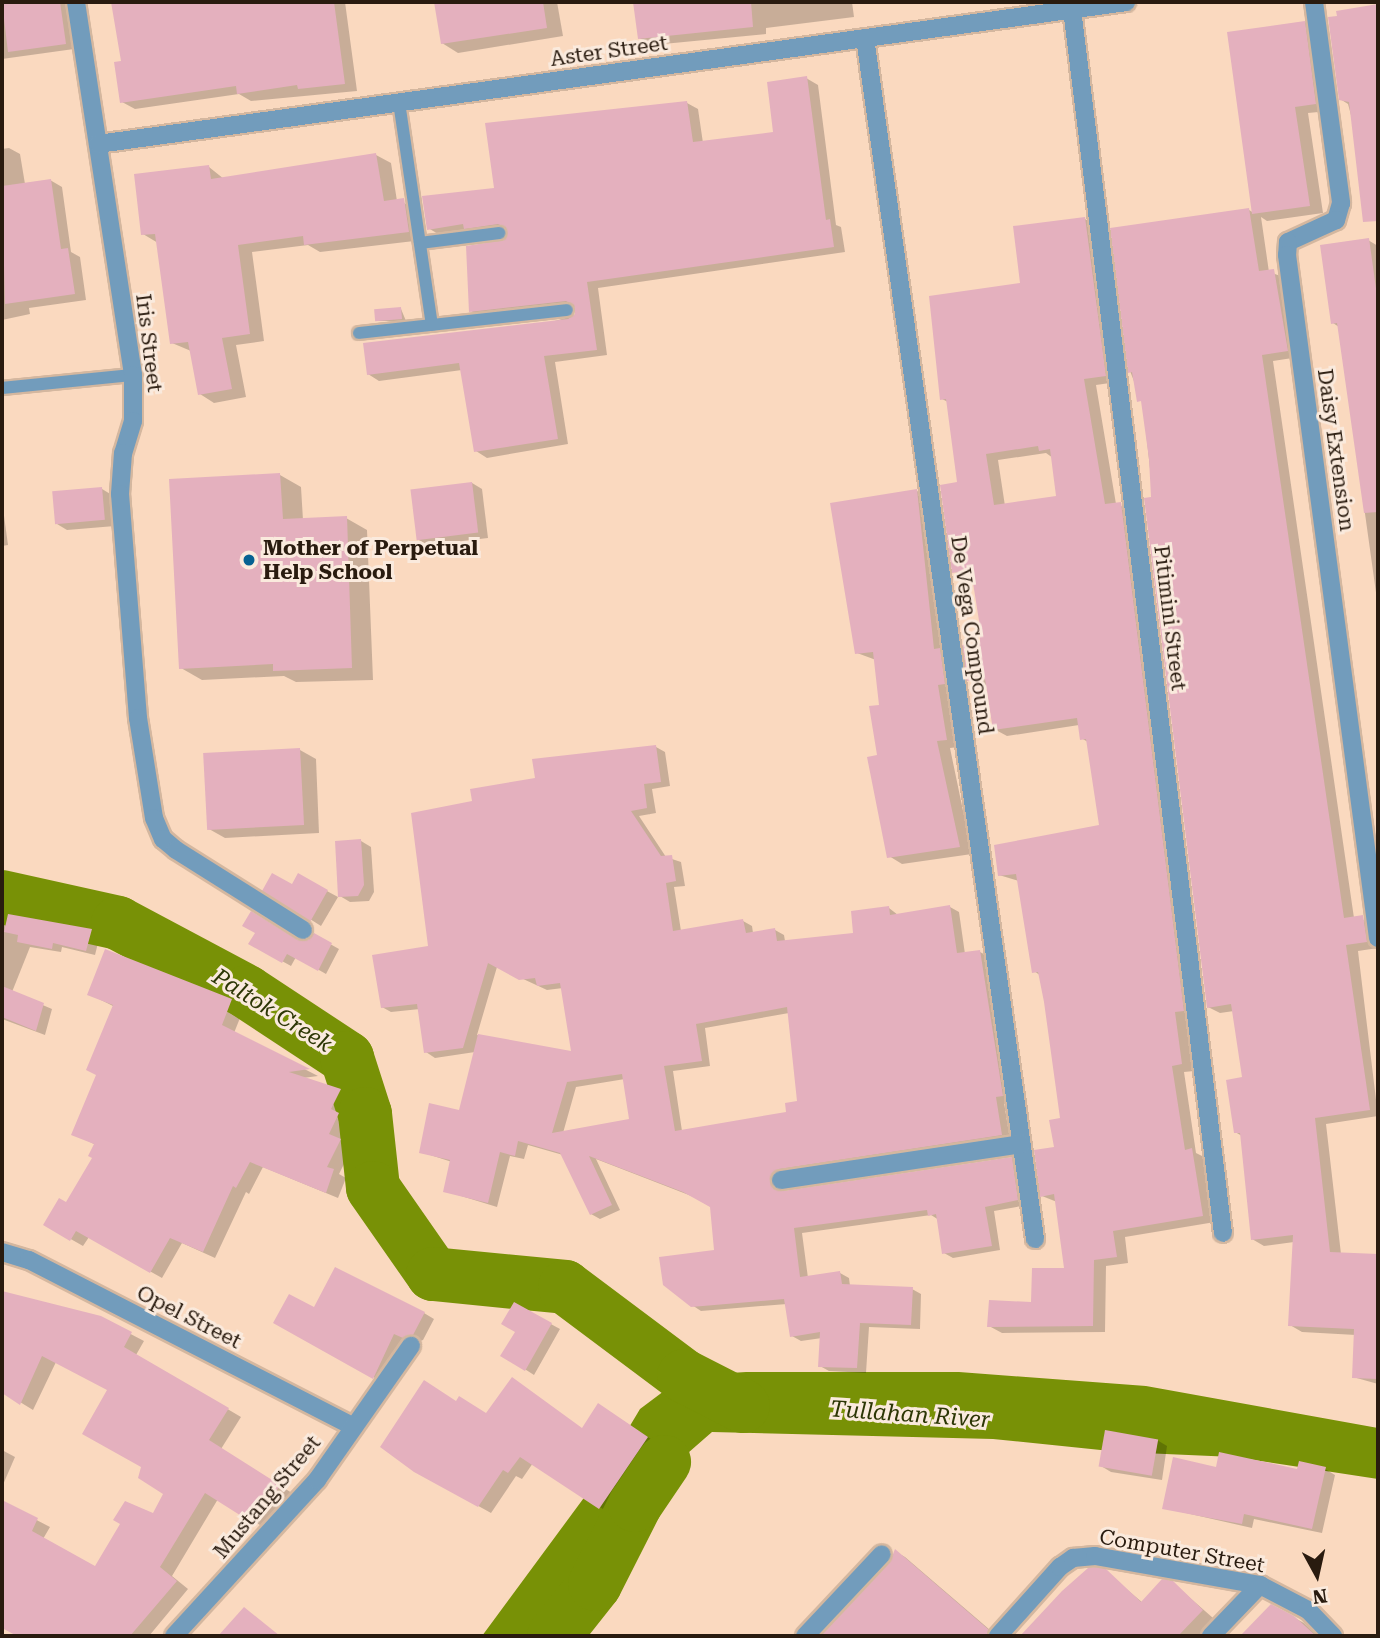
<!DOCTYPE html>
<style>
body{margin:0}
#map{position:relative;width:1380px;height:1638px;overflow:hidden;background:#fad9bf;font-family:"Roboto Serif",serif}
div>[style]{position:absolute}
.water>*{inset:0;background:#789106}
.shadow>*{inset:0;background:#0003}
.river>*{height:54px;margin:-27px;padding:0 27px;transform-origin:27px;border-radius:27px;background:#789106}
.building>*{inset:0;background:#e4b0be;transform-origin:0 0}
.roads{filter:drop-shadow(2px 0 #d4b79f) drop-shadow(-2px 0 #d4b79f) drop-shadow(0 2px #d4b79f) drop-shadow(0 -2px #d4b79f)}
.service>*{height:12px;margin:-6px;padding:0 6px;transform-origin:6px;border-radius:6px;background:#729cbc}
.minor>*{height:18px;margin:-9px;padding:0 9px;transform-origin:9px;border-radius:9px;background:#729cbc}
.dots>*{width:19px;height:19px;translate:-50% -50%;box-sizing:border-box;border:4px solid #faeadd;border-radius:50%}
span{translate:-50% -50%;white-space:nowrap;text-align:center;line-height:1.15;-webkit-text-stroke:6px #faeadd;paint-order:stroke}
.street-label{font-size:21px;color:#291b0f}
.poi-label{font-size:21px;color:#291b0f;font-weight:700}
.left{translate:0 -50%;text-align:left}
.water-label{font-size:23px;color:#2c3605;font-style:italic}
.frame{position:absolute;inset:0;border:4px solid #291b0f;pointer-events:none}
.north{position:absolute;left:1282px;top:1540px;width:70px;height:70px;-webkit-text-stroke:5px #faeadd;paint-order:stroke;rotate:172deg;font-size:19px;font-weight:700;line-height:28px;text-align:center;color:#291b0f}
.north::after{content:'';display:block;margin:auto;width:24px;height:32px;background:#291b0f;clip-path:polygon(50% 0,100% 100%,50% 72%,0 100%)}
</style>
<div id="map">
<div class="water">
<i style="clip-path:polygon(746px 1372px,959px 1372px,1146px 1386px,1378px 1428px,1378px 1479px,1234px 1457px,1120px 1452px,993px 1439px,712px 1432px,657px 1480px,548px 1636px,482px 1636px,600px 1476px,640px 1409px,684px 1376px)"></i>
</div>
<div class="shadow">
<i style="clip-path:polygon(2px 2px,67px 2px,74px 49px,2px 59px)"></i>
<i style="clip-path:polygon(113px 2px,345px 2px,357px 91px,251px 101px,239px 94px,135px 109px,122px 102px,123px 63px)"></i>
<i style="clip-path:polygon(436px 2px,557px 2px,563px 36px,458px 53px,442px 43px)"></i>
<i style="clip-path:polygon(636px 2px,852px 2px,854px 17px,766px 28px,766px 34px,653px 45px,639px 38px)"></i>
<i style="clip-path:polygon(1378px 6px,1378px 203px,1375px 204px,1348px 104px,1340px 99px,1338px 12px)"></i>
<i style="clip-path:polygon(1305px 22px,1318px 30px,1329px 111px,1308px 113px,1323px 213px,1267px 221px,1261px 217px,1269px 272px,1286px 278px,1299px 357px,1273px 361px,1354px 918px,1375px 923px,1378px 948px,1358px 951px,1378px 1116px,1326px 1124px,1341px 1254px,1378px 1256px,1378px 1384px,1353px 1377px,1356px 1335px,1302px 1332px,1290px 1325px,1294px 1242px,1264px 1246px,1252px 1239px,1242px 1136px,1235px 1132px,1244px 1079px,1234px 1011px,1220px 1013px,1208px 1007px,1143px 404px,1130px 371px,1249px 210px,1254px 213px)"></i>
<i style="clip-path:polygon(806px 78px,818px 85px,836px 225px,841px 227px,845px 252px,598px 288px,607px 355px,555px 362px,568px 444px,487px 458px,476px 451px,462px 370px,379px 381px,368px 374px,576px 315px,576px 307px,482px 317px,471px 311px,511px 230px,440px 235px,428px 228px,496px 189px,687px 103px,698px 109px,703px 143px,775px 133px)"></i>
<i style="clip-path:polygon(9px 148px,20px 154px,25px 184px,50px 180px,62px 187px,71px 252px,80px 257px,86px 300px,29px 308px,30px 314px,2px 320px,2px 149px)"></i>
<i style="clip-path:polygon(376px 155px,391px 163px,397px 201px,419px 208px,423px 240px,320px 252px,308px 245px,252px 252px,264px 341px,236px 345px,246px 397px,214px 403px,200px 394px,191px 351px,172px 343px,158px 243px,143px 234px,209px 167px,224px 179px)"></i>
<i style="clip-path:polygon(evenodd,1085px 219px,1097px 226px,1117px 382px,1096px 385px,1116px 504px,1133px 511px,1196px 1017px,1186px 1019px,1194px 1071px,1184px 1072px,1196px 1153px,1204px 1157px,1215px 1222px,1125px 1237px,1128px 1263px,1106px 1266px,1105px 1332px,1002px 1333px,989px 1326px,1033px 1304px,1066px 1270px,1057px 1202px,1042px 1196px,1062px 1119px,1041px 976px,1034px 971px,1019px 881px,999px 875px,1101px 827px,1088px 742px,1081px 738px,1079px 725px,1007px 736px,994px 729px,988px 686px,969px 680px,982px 645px,981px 627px,974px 578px,954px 572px,959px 484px,948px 402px,942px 399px,1022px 284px,1085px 219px,1046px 453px,1053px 458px,1058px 497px,1005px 506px,998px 460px,1046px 453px)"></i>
<i style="clip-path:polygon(1368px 240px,1378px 246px,1378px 607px,1339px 327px,1333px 323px)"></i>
<i style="clip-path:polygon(401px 309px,406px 321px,377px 321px)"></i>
<i style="clip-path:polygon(280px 475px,301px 487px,303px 520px,346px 518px,367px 530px,373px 680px,296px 682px,284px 676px,202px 680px,181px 668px)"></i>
<i style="clip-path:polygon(472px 483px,482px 489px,488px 538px,428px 545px,417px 539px)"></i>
<i style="clip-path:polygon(102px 489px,112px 495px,115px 526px,67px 530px,57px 524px)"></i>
<i style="clip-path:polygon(917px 491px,930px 498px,959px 747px,950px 748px,972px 854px,902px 864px,889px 856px,879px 757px,881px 706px,876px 660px,857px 653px)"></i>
<i style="clip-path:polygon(2px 501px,8px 545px,2px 546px)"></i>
<i style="clip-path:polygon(evenodd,656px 747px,665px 752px,670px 786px,652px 789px,656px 813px,639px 816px,666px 857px,681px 862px,685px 886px,674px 887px,681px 931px,743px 921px,752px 926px,753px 933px,775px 930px,784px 935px,785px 941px,855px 934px,889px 908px,898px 915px,950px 907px,959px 912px,965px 954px,980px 952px,989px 957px,1011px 1101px,1004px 1102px,1010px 1140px,779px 1182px,781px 1192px,1012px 1159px,1021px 1164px,1027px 1205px,994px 1211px,1000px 1250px,953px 1258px,944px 1253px,939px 1220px,931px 1215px,802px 1233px,808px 1278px,840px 1273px,849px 1278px,850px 1286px,912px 1289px,921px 1294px,920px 1329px,869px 1327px,866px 1373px,829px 1371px,820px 1366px,822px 1338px,801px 1341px,792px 1336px,787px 1304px,701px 1311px,692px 1305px,716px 1252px,711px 1207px,694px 1197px,596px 1159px,620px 1210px,600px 1219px,591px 1214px,563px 1155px,528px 1145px,524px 1159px,510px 1156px,497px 1207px,445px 1191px,452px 1162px,421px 1152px,460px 1112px,475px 1052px,435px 1058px,426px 1052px,420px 1009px,391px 1012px,382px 1007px,430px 948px,474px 802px,537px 779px,656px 747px,497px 967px,547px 990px,563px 988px,573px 1054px,477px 1035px,497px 967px,656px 747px,789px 1013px,799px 1102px,788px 1114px,682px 1131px,673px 1071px,710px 1066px,705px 1028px,789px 1013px,656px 747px,625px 1079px,631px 1121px,563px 1133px,576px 1087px,625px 1079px)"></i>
<i style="clip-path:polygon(300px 750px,316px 759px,319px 833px,225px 838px,209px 829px)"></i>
<i style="clip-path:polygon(361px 841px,371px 847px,374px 892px,369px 901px,350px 902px,340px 896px)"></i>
<i style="clip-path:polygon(299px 876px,338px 897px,321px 926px,264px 890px,293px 886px)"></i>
<i style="clip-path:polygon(2px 922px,91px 930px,100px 935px,95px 955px,62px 947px,61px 952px,30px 947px,12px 992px,52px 1009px,45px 1035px,2px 1019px)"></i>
<i style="clip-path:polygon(314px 935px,339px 949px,326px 974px,296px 957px,291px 966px,251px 944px,308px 942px)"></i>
<i style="clip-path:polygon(106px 951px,244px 1008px,234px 1033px,318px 1076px,303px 1078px,352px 1097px,343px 1117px,350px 1122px,341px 1141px,352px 1148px,339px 1174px,346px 1178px,338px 1198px,263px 1167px,249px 1194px,246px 1192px,215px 1258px,182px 1243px,162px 1278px,89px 1237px,83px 1246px,46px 1225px,67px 1204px,95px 1157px,96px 1145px,74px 1134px,98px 1075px,115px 1007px,89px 994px)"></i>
<i style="clip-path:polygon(2px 1293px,100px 1318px,144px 1341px,136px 1355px,241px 1417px,221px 1449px,292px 1493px,268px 1530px,218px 1499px,172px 1576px,188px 1589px,149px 1636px,20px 1636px,3px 1627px,2px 1502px,50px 1527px,43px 1539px,96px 1569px,154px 1516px,166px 1493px,143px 1466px,109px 1390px,56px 1362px,33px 1410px,2px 1391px)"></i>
<i style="clip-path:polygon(514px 1304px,560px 1329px,534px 1375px,503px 1355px,518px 1332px)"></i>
<i style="clip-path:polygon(315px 1309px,424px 1313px,434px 1319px,423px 1340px,415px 1343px,405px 1338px,384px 1383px,275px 1323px)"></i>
<i style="clip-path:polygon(457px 1403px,486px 1414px,583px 1429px,611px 1413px,660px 1445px,612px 1515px,533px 1463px,522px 1479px,516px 1476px,491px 1513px,410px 1468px)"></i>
<i style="clip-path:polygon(1157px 1440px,1167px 1446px,1162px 1480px,1111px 1472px,1101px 1466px)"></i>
<i style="clip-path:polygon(2px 1450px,15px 1457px,2px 1487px)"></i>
<i style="clip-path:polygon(1218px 1469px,1325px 1469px,1335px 1475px,1322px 1533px,1254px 1519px,1252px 1528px,1164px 1508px)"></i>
<i style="clip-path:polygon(896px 1552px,905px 1557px,997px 1636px,823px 1636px,892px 1563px)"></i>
<i style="clip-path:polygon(1105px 1571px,1143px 1603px,1173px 1583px,1221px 1625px,1212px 1636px,1022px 1636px,1063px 1592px)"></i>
<i style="clip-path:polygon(1272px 1606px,1304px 1623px,1318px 1636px,1242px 1636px)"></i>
</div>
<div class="river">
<i style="left:2px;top:897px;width:119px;rotate:12.6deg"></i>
<i style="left:118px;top:923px;width:146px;rotate:28.1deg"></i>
<i style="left:247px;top:992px;width:120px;rotate:33.4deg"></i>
<i style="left:347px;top:1058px;width:59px;rotate:72.2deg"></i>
<i style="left:365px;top:1114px;width:74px;rotate:83.8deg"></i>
<i style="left:373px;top:1188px;width:105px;rotate:55.1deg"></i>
<i style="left:433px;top:1274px;width:133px;rotate:5.6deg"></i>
<i style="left:565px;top:1287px;width:149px;rotate:36.8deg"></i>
<i style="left:684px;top:1376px;width:66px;rotate:27deg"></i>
<i style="left:554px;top:1636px;width:66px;rotate:-51.7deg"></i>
<i style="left:595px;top:1584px;width:89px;rotate:-63.1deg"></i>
<i style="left:635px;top:1505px;width:52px;rotate:-56deg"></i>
</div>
<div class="building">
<i style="clip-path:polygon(2px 2px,60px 2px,66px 44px,8px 52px)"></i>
<i style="clip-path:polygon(111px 2px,334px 2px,345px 84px,298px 89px,297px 85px,237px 94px,236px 86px,120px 103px,114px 62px,121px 61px)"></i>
<i style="clip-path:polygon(434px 2px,543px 2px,547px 28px,441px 44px)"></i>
<i style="clip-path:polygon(633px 2px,751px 2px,753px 27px,638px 39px)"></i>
<i style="clip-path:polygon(1378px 4px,1378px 221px,1363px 222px,1349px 102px,1339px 100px,1328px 17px,1337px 16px,1336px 11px)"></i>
<i style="clip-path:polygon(1305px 21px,1316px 104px,1295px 107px,1310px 206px,1252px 214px,1227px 32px)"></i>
<i style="clip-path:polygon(807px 76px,826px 220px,830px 219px,834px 247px,587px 282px,597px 350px,544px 356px,558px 439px,474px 452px,459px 363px,367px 375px,363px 343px,568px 319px,575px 314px,574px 305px,566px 301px,469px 312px,466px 246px,504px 240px,506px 228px,498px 224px,464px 229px,463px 224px,427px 230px,422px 196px,494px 188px,485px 123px,687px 101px,693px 142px,773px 132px,767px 82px)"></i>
<i style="clip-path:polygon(376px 153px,384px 201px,404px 198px,409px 232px,304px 245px,303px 236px,238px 245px,250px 334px,222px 338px,232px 389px,198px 395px,188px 342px,170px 344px,155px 234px,141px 235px,134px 174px,209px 165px,211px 179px)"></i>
<i style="clip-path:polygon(51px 179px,61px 249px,68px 248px,75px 294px,5px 304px,2px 186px)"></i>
<i style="clip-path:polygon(1249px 208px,1259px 271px,1274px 269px,1288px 351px,1262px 355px,1344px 918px,1363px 915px,1367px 942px,1346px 945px,1370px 1110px,1315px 1118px,1330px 1252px,1378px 1254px,1378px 1379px,1352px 1378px,1354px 1329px,1288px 1326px,1293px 1235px,1251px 1240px,1240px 1133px,1234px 1133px,1226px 1080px,1242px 1077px,1231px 1004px,1207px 1008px,1144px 498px,1151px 497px,1149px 459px,1141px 401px,1137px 402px,1132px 372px,1128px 373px,1110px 228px)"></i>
<i style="clip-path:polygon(evenodd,1085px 217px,1106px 376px,1084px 379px,1105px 504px,1121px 502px,1184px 1011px,1175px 1012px,1182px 1064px,1172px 1066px,1185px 1150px,1192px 1148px,1203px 1216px,1113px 1231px,1117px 1257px,1094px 1260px,1093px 1326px,987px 1327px,989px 1300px,1031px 1302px,1032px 1268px,1064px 1268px,1054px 1194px,1040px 1197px,1034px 1150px,1054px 1147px,1049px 1120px,1060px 1118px,1044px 1002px,1038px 972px,1032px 973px,1016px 874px,998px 876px,994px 845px,1099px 825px,1086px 739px,1080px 740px,1077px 718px,993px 730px,985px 679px,967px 681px,962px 645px,980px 643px,980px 627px,971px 570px,952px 573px,940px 485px,957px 482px,946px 399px,940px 400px,929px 296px,1020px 283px,1013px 226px,1085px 217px,1038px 446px,1039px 451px,1050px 449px,1056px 496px,994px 505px,986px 454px,1038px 446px)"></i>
<i style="clip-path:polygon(1369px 238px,1378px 303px,1378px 512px,1364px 513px,1337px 323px,1331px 324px,1320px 245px)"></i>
<i style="left:401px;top:307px;width:12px;height:27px;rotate:85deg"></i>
<i style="clip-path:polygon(280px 473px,283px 519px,347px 516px,352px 668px,273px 671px,273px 664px,179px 669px,169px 479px)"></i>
<i style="left:472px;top:482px;width:51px;height:62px;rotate:83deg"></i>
<i style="left:102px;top:487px;width:33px;height:50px;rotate:85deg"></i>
<i style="clip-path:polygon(917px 489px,934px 649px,940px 648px,945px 684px,938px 685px,947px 740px,937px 741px,960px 847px,887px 858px,867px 757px,877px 755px,869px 706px,879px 705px,873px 652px,855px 654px,830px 503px)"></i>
<i style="clip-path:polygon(evenodd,656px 745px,661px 782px,644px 784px,647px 808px,631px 811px,661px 856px,672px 855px,676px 881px,666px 883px,673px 931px,743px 919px,746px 933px,775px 928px,777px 941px,853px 933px,851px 911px,889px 906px,890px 915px,950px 905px,957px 953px,980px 950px,1003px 1096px,996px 1097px,1002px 1135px,779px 1169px,770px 1177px,773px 1188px,783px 1191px,1012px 1157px,1018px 1200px,985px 1207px,992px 1246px,942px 1254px,936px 1214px,928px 1216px,927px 1210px,794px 1228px,800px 1277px,840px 1271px,842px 1284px,913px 1287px,911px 1325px,860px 1323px,857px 1368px,818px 1367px,820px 1332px,790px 1337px,784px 1299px,691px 1307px,663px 1285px,659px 1257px,714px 1250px,710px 1207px,683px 1192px,589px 1156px,612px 1205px,590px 1215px,560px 1153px,518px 1141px,515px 1156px,500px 1152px,488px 1203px,443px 1192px,450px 1160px,419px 1153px,429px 1103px,459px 1110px,478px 1034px,571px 1051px,560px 983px,537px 986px,535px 978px,519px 980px,488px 963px,463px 1048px,424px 1053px,417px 1004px,381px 1008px,372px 955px,428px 946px,411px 813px,472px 801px,470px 789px,535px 778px,532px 759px,656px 745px,787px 1007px,797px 1101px,785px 1103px,786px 1112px,675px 1131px,664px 1066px,702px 1061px,696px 1024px,787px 1007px,656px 745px,622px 1074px,629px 1119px,552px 1133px,567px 1082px,622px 1074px)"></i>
<i style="left:300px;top:748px;width:77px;height:97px;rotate:87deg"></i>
<i style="clip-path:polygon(361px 839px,364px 885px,358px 896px,338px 897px,335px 841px)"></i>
<i style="clip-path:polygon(272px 873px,292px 884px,298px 873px,328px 890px,310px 922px,262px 891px)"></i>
<i style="clip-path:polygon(251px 911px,298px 940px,308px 940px,314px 933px,332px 943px,318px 971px,287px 954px,282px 963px,248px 944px,255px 933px,242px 926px)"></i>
<i style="clip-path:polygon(8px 914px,92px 929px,86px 951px,53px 943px,52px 949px,17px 942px,18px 935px,4px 932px)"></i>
<i style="clip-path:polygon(105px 949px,232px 999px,222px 1025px,310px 1069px,289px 1072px,341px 1089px,331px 1109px,339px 1113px,329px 1134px,341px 1139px,327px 1167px,334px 1169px,326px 1193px,250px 1162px,236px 1188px,233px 1186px,203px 1252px,170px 1238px,150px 1273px,76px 1231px,70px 1241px,43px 1225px,59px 1198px,66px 1202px,92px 1158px,88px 1156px,94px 1144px,71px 1135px,96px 1075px,86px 1070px,113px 1005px,87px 995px)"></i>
<i style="clip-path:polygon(2px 986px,44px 1003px,36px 1031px,2px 1017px)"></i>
<i style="clip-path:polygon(335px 1267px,425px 1312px,413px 1335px,403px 1338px,394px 1334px,373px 1379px,273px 1323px,289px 1294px,314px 1307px)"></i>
<i style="clip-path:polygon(2px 1291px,101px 1316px,132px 1332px,124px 1347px,229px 1408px,209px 1440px,280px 1485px,254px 1524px,205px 1493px,160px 1567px,177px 1581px,130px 1636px,17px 1636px,2px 1628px,2px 1500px,38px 1518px,32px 1531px,95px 1566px,120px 1524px,113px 1520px,125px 1501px,153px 1513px,163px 1494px,138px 1478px,141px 1467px,82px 1434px,107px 1390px,42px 1356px,20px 1405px,2px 1393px)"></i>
<i style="clip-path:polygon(514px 1302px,552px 1323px,525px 1371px,500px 1356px,515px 1332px,501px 1324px)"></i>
<i style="clip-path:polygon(512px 1377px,582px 1428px,598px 1403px,648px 1437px,599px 1509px,520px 1457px,508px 1473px,503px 1470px,478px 1507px,414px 1472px,380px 1447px,424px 1380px,456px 1401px,459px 1396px,486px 1413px)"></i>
<i style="left:1105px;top:1430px;width:54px;height:37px;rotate:10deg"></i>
<i style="clip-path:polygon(1219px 1452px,1297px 1469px,1299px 1461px,1326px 1467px,1312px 1529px,1244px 1514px,1242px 1524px,1162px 1509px,1173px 1457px,1216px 1467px)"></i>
<i style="clip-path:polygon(895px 1549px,989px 1630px,987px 1636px,820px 1636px,890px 1562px)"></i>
<i style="clip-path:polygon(1095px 1567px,1106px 1569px,1141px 1602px,1162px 1579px,1173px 1581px,1203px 1610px,1178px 1636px,1020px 1636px,1062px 1591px,1088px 1568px)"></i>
<i style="clip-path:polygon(1271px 1604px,1294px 1616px,1316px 1636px,1240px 1636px)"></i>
<i style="clip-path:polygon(244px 1607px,280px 1636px,218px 1636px)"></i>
</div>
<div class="roads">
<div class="service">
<i style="left:399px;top:102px;width:225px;rotate:81.6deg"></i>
<i style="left:420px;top:243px;width:80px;rotate:-7.2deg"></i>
<i style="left:359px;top:333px;width:209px;rotate:-6.3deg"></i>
<i style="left:2px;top:388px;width:132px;rotate:-5.7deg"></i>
</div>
<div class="minor">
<i style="left:76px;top:2px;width:377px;rotate:81.3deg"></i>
<i style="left:133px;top:375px;width:46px;rotate:90deg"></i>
<i style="left:133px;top:421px;width:34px;rotate:107deg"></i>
<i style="left:123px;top:453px;width:41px;rotate:94.2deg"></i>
<i style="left:120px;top:494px;width:225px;rotate:85.4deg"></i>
<i style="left:138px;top:718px;width:101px;rotate:80.9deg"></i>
<i style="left:154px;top:818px;width:23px;rotate:67deg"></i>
<i style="left:163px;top:839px;width:17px;rotate:40deg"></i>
<i style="left:176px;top:850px;width:150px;rotate:32.2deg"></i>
<i style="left:1314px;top:2px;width:203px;rotate:82.3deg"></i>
<i style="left:1341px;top:203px;width:18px;rotate:106deg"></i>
<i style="left:1336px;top:220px;width:53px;rotate:155.4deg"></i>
<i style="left:1288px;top:242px;width:13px;rotate:94deg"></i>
<i style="left:1287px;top:255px;width:689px;rotate:82.41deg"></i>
<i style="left:1072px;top:9px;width:1233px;rotate:82.97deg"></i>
<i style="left:865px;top:38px;width:1213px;rotate:81.94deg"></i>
<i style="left:98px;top:144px;width:1038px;rotate:-7.86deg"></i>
<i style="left:781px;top:1180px;width:243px;rotate:-8.5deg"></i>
<i style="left:2px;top:1252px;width:28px;rotate:17deg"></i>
<i style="left:29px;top:1260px;width:365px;rotate:27.2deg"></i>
<i style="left:174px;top:1636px;width:212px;rotate:-47.5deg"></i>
<i style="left:317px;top:1480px;width:164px;rotate:-55deg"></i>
<i style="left:805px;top:1636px;width:112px;rotate:-46.8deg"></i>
<i style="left:998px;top:1636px;width:93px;rotate:-48.1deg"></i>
<i style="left:1060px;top:1567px;width:16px;rotate:-35deg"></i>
<i style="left:1073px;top:1558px;width:22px;rotate:-5deg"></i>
<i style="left:1095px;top:1556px;width:168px;rotate:10deg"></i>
<i style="left:1260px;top:1585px;width:54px;rotate:27.5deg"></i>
<i style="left:1308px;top:1610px;width:36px;rotate:46deg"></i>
<i style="left:1211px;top:1636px;width:71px;rotate:-46.1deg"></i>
</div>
</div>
<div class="dots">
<i style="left:249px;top:560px;background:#066192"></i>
</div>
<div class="street-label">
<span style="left:609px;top:51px;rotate:-8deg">Aster Street</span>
<span style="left:149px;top:343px;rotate:83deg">Iris Street</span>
<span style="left:1336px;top:450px;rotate:82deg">Daisy Extension</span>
<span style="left:1170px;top:618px;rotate:83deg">Pitimini Street</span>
<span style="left:972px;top:635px;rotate:82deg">De Vega Compound</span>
<span style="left:189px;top:1317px;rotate:27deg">Opel Street</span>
<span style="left:267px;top:1497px;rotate:-50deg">Mustang Street</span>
<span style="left:1182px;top:1551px;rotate:10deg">Computer Street</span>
</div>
<div class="poi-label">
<span class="left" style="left:263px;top:560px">Mother of Perpetual<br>Help School</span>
</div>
<div class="water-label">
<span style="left:272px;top:1011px;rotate:32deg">Paltok Creek</span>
<span style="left:910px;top:1415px;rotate:4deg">Tullahan River</span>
</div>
<div class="frame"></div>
<div class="north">N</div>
</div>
